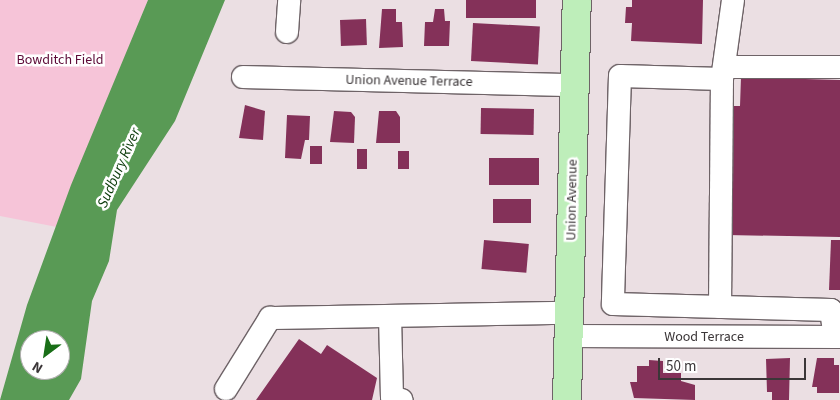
<!DOCTYPE html>
<style>
body{margin:0}
#map{position:relative;width:840px;height:400px;overflow:hidden;background:#ebdfe3;font-family:"Source Sans 3",sans-serif}
div>[style]{position:absolute}
.green>*{inset:0;background:#f6c4d8}
.water>*{inset:0;background:#599a55}
.building>*{inset:0;background:#843159;transform-origin:0 0}
.roads{filter:drop-shadow(1px 0 #6e6367) drop-shadow(-1px 0 #6e6367) drop-shadow(0 1px #6e6367) drop-shadow(0 -1px #6e6367)}
.minor>*{height:22px;margin:-11px;padding:0 11px;transform-origin:11px;border-radius:11px;background:#fff}
.major>*{height:28px;margin:-14px;padding:0 14px;transform-origin:14px;border-radius:14px;background:#beeeba}
span{translate:-50% -50%;white-space:nowrap;text-align:center;line-height:1.15;-webkit-text-stroke:5px #fff;paint-order:stroke}
.park-label{font-size:14px;color:#5d0b38}
.street-label{font-size:14px;color:#3b3638}
.water-label{font-size:15px;color:#083807;font-style:italic}
.north{position:absolute;left:20px;top:330px;width:50px;height:50px;box-sizing:border-box;background:#fff;border:1px solid #b1afaf;border-radius:50%;rotate:211deg;font-size:14px;font-weight:700;line-height:20px;text-align:center;color:#3b3638}
.north::after{content:'';display:block;margin:auto;width:18px;height:22px;background:#196e17;clip-path:polygon(50% 0,100% 100%,50% 72%,0 100%)}
.scale{position:absolute;left:658px;top:358px;width:148px;height:22px;box-sizing:border-box;border:2px solid #3b3638;border-top:0;padding-left:6px;font-size:15px;line-height:18px;white-space:nowrap;color:#3b3638;-webkit-text-stroke:4px #fff;paint-order:stroke}
</style>
<div id="map">
<div class="green">
<i style="clip-path:polygon(0 0,148px 0,57px 227px,0 216px)"></i>
</div>
<div class="water">
<i style="clip-path:polygon(evenodd,148px 0,225px 0,175px 121px,117px 210px,109px 261px,92px 301px,81px 379px,69px 400px,0 400px,27px 305px,71px 185px,148px 0,30px 340px,60px 340px,60px 370px,30px 370px,30px 340px)"></i>
</div>
<div class="building">
<i style="left:466px;top:0;width:70px;height:18px"></i>
<i style="clip-path:polygon(632px 0,703px 0,702px 44px,631px 41px,632px 23px,625px 23px,626px 7px,632px 7px)"></i>
<i style="clip-path:polygon(382px 9px,396px 9px,396px 22px,402px 22px,403px 47px,379px 48px)"></i>
<i style="clip-path:polygon(435px 9px,444px 9px,445px 21px,450px 21px,449px 46px,424px 46px,425px 22px,433px 22px)"></i>
<i style="left:366px;top:19px;width:26px;height:26px;rotate:88deg"></i>
<i style="left:473px;top:23px;width:67px;height:38px;rotate:3deg"></i>
<i style="clip-path:polygon(741px 77px,840px 80px,840px 237px,727px 235px,730px 128px,734px 106px,740px 106px)"></i>
<i style="clip-path:polygon(245px 105px,265px 111px,263px 140px,239px 138px)"></i>
<i style="left:481px;top:108px;width:53px;height:26px;rotate:1deg"></i>
<i style="clip-path:polygon(334px 111px,351px 112px,355px 117px,354px 143px,330px 142px)"></i>
<i style="clip-path:polygon(379px 111px,396px 111px,400px 117px,400px 143px,376px 143px)"></i>
<i style="clip-path:polygon(287px 115px,310px 116px,309px 140px,305px 140px,301px 159px,285px 158px)"></i>
<i style="left:310px;top:146px;width:12px;height:18px"></i>
<i style="left:357px;top:149px;width:10px;height:20px"></i>
<i style="left:398px;top:151px;width:11px;height:18px"></i>
<i style="left:489px;top:158px;width:50px;height:27px"></i>
<i style="left:493px;top:199px;width:38px;height:24px"></i>
<i style="left:484px;top:240px;width:45px;height:29px;rotate:5deg"></i>
<i style="clip-path:polygon(831px 240px,840px 240px,840px 290px,829px 290px)"></i>
<i style="clip-path:polygon(299px 339px,321px 354px,327px 345px,377px 378px,372px 400px,256px 400px)"></i>
<i style="clip-path:polygon(790px 358px,789px 400px,772px 400px,772px 392px,767px 392px,766px 359px)"></i>
<i style="clip-path:polygon(817px 358px,834px 358px,834px 365px,839px 365px,839px 393px,817px 393px,817px 387px,812px 387px)"></i>
<i style="clip-path:polygon(649px 360px,663px 361px,663px 373px,681px 373px,681px 381px,695px 385px,695px 400px,634px 398px,630px 382px,637px 382px,637px 366px,649px 366px)"></i>
</div>
<div class="roads">
<div class="minor">
<i style="left:733px;top:0;width:80px;rotate:97.9deg"></i>
<i style="left:722px;top:79px;width:102px;rotate:-178.3deg"></i>
<i style="left:620px;top:76px;width:228px;rotate:91.8deg"></i>
<i style="left:613px;top:304px;width:218px;rotate:1.6deg"></i>
<i style="left:831px;top:310px;width:27px;rotate:82deg"></i>
<i style="left:287px;top:32px;width:32px;rotate:-86deg"></i>
<i style="left:724px;top:67px;width:116px"></i>
<i style="left:243px;top:77px;width:332px;rotate:1.4deg"></i>
<i style="left:720px;top:307px;width:228px;rotate:-89.5deg"></i>
<i style="left:390px;top:316px;width:81px;rotate:88.6deg"></i>
<i style="left:392px;top:397px;width:10px;rotate:17deg"></i>
<i style="left:569px;top:336px;width:271px;rotate:0.2deg"></i>
<i style="left:226px;top:389px;width:84px;rotate:-58.2deg"></i>
<i style="left:270px;top:318px;width:299px;rotate:-1deg"></i>
</div>
<div class="major">
<i style="left:567px;top:400px;width:400px;rotate:-88.6deg"></i>
</div>
</div>
<div class="park-label">
<span style="left:60px;top:60px">Bowditch Field</span>
</div>
<div class="street-label">
<span style="left:409px;top:81px;rotate:1deg">Union Avenue Terrace</span>
<span style="left:572px;top:200px;rotate:-89deg">Union Avenue</span>
<span style="left:704px;top:337px">Wood Terrace</span>
</div>
<div class="water-label">
<span style="left:119px;top:168px;rotate:-66deg">Sudbury River</span>
</div>
<div class="north">N</div>
<div class="scale">50 m</div>
</div>
